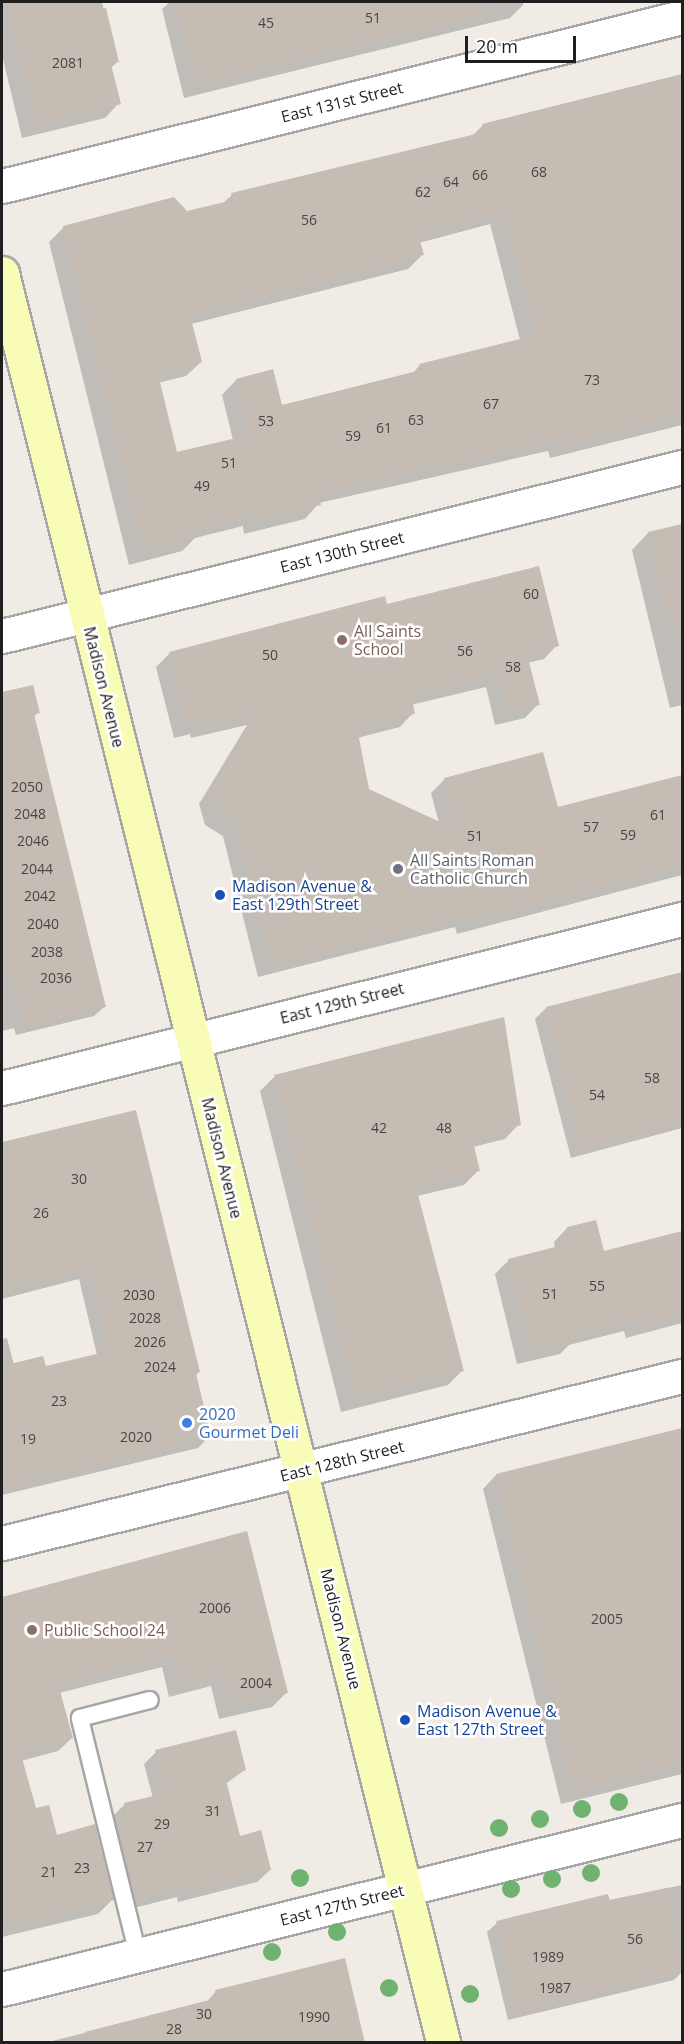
<!DOCTYPE html>
<style>
body{margin:0}
#map{position:relative;width:684px;height:2044px;overflow:hidden;background:#f0ece5;font-family:"Open Sans",sans-serif}
div>[style]{position:absolute}
.shadow>*{inset:0;background:#0003}
.building>*{inset:0;background:#c5bcb4}
.roads{filter:drop-shadow(2px 0 #a6a6a6) drop-shadow(-2px 0 #a6a6a6) drop-shadow(0 2px #a6a6a6) drop-shadow(0 -2px #a6a6a6)}
.service>*{height:16px;margin:-8px;padding:0 8px;transform-origin:8px;border-radius:8px;background:#fff}
.minor>*{height:33px;margin:-16.5px;padding:0 16.5px;transform-origin:16.5px;border-radius:16.5px;background:#fff}
.secondary>*{height:33px;margin:-16.5px;padding:0 16.5px;transform-origin:16.5px;border-radius:16.5px;background:#f9fcb7}
.trees>*{width:18px;height:18px;margin:-9px;border-radius:50%;background:#70b270}
.dots>*{width:16px;height:16px;translate:-50% -50%;box-sizing:border-box;border:3px solid #fff;border-radius:50%}
span{translate:-50% -50%;white-space:nowrap;text-align:center;line-height:1.15;-webkit-text-stroke:5px #fff;paint-order:stroke}
.number-label{font-size:14px;color:#484644}
.number-label span{-webkit-text-stroke-width:0}
.street-label{font-size:16px;color:#1f1f1f}
.education-label{font-size:16px;color:#785e54}
.left{translate:0 -50%;text-align:left}
.worship-label{font-size:16px;color:#5b616d}
.transit-label{font-size:16px;color:#164399}
.shop-label{font-size:16px;color:#366cbe}
.frame{position:absolute;inset:0;border:3px solid #1f1f1f;pointer-events:none}
.scale{position:absolute;left:465px;top:36px;width:111px;height:27px;box-sizing:border-box;border:3px solid #1f1f1f;border-top:0;padding-left:8px;font-size:18px;line-height:21px;white-space:nowrap;color:#1f1f1f;-webkit-text-stroke:4px #fff;paint-order:stroke}
</style>
<div id="map">
<div class="shadow">
<i style="clip-path:polygon(2px 2px,102px 2px,117px 62px,111px 68px,119px 103px,105px 118px,22px 138px,2px 55px)"></i>
<i style="clip-path:polygon(170px 2px,523px 2px,523px 5px,510px 18px,184px 98px,162px 9px)"></i>
<i style="clip-path:polygon(evenodd,682px 76px,682px 425px,550px 458px,548px 451px,319px 503px,305px 519px,244px 534px,243px 526px,195px 538px,182px 551px,129px 565px,49px 242px,64px 227px,187px 213px,222px 204px,232px 195px,472px 136px,483px 125px,682px 76px,490px 224px,520px 340px,420px 365px,412px 374px,281px 407px,236px 380px,222px 395px,233px 440px,176px 454px,158px 383px,186px 376px,201px 362px,191px 324px,408px 269px,422px 255px,419px 243px,490px 224px)"></i>
<i style="clip-path:polygon(682px 525px,682px 705px,670px 708px,632px 550px,648px 533px)"></i>
<i style="clip-path:polygon(386px 606px,557px 645px,544px 659px,527px 663px,538px 704px,525px 718px,495px 725px,486px 687px,411px 705px,413px 713px,400px 727px,357px 738px,368px 790px,439px 823px,431px 793px,445px 779px,557px 809px,682px 777px,682px 875px,457px 934px,455px 927px,258px 977px,223px 836px,205px 825px,199px 804px,247px 725px,191px 738px,190px 734px,174px 738px,156px 667px,170px 653px)"></i>
<i style="clip-path:polygon(32px 687px,38px 712px,34px 717px,104px 1007px,94px 1016px,16px 1035px,14px 1028px,2px 1031px,2px 694px)"></i>
<i style="clip-path:polygon(682px 974px,682px 1128px,571px 1158px,535px 1019px,546px 1008px)"></i>
<i style="clip-path:polygon(503px 1019px,519px 1124px,505px 1139px,473px 1147px,479px 1170px,464px 1185px,417px 1196px,462px 1371px,448px 1385px,341px 1412px,260px 1091px,274px 1077px)"></i>
<i style="clip-path:polygon(135px 1111px,199px 1372px,195px 1376px,210px 1436px,198px 1448px,2px 1495px,2px 1339px,7px 1338px,14px 1365px,45px 1368px,97px 1355px,79px 1279px,2px 1299px,2px 1144px)"></i>
<i style="clip-path:polygon(595px 1221px,603px 1253px,682px 1232px,682px 1323px,626px 1338px,624px 1331px,569px 1345px,560px 1354px,517px 1364px,495px 1274px,509px 1260px,555px 1249px,554px 1242px,567px 1228px)"></i>
<i style="clip-path:polygon(682px 1429px,682px 1774px,561px 1804px,483px 1489px,496px 1475px)"></i>
<i style="clip-path:polygon(246px 1533px,286px 1693px,272px 1707px,219px 1719px,211px 1686px,169px 1697px,162px 1667px,59px 1693px,72px 1738px,58px 1751px,2px 1766px,2px 1598px)"></i>
<i style="clip-path:polygon(156px 1752px,245px 1770px,225px 1784px,239px 1837px,270px 1870px,257px 1882px,178px 1902px,177px 1897px,134px 1908px,112px 1817px,124px 1805px,153px 1798px,144px 1764px)"></i>
<i style="clip-path:polygon(56px 1837px,112px 1900px,98px 1914px,2px 1937px,2px 1849px)"></i>
<i style="clip-path:polygon(682px 1885px,682px 1972px,674px 1980px,508px 2020px,487px 1932px,497px 1923px)"></i>
<i style="clip-path:polygon(216px 1991px,364px 2042px,48px 2042px,206px 2003px)"></i>
</div>
<div class="building">
<i style="clip-path:polygon(6px 2px,99px 2px,101px 9px,106px 8px,119px 62px,111px 64px,121px 104px,36px 125px)"></i>
<i style="clip-path:polygon(176px 2px,486px 2px,488px 14px,197px 85px)"></i>
<i style="clip-path:polygon(evenodd,682px 74px,682px 415px,564px 445px,562px 438px,318px 493px,321px 505px,258px 520px,257px 513px,196px 528px,198px 537px,143px 551px,63px 226px,174px 197px,187px 211px,233px 200px,231px 193px,484px 132px,482px 124px,682px 74px,504px 211px,536px 335px,419px 364px,421px 370px,282px 405px,273px 369px,236px 379px,249px 435px,177px 452px,158px 374px,202px 362px,190px 315px,424px 255px,418px 233px,504px 211px)"></i>
<i style="clip-path:polygon(682px 524px,682px 629px,671px 630px,648px 532px)"></i>
<i style="clip-path:polygon(539px 566px,559px 646px,527px 654px,540px 705px,509px 713px,499px 674px,411px 696px,415px 714px,357px 728px,369px 789px,457px 830px,444px 778px,543px 752px,558px 807px,682px 775px,682px 865px,470px 921px,468px 915px,272px 965px,236px 822px,218px 811px,212px 789px,258px 712px,204px 726px,204px 722px,187px 725px,169px 652px,385px 596px,387px 604px)"></i>
<i style="clip-path:polygon(33px 685px,40px 713px,34px 714px,106px 1007px,26px 1027px,12px 974px,2px 976px,2px 692px)"></i>
<i style="clip-path:polygon(682px 972px,682px 1121px,581px 1148px,546px 1007px)"></i>
<i style="clip-path:polygon(504px 1017px,521px 1125px,472px 1138px,480px 1171px,416px 1187px,464px 1371px,356px 1398px,274px 1075px)"></i>
<i style="clip-path:polygon(136px 1110px,200px 1372px,196px 1373px,211px 1437px,2px 1487px,2px 1366px,43px 1356px,46px 1366px,109px 1351px,90px 1269px,2px 1291px,2px 1142px)"></i>
<i style="clip-path:polygon(596px 1220px,604px 1251px,682px 1231px,682px 1314px,639px 1325px,637px 1318px,573px 1334px,575px 1341px,531px 1351px,508px 1259px,571px 1243px,567px 1227px)"></i>
<i style="clip-path:polygon(682px 1428px,682px 1764px,574px 1791px,496px 1474px)"></i>
<i style="clip-path:polygon(247px 1531px,288px 1693px,233px 1706px,224px 1673px,183px 1684px,176px 1654px,58px 1684px,73px 1738px,20px 1751px,36px 1808px,49px 1805px,57px 1835px,95px 1824px,114px 1900px,2px 1928px,2px 1597px)"></i>
<i style="clip-path:polygon(236px 1730px,246px 1770px,225px 1776px,240px 1836px,261px 1830px,271px 1870px,190px 1890px,189px 1886px,146px 1896px,145px 1892px,134px 1895px,116px 1819px,127px 1816px,124px 1803px,166px 1793px,155px 1750px)"></i>
<i style="clip-path:polygon(666px 1888px,682px 1971px,518px 2012px,496px 1921px,608px 1894px,610px 1901px)"></i>
<i style="clip-path:polygon(345px 1958px,365px 2043px,87px 2043px,85px 2032px,217px 1998px,215px 1990px)"></i>
</div>
<div class="roads">
<div class="service">
<i style="left:138px;top:1955px;width:244px;rotate:-103.8deg"></i>
<i style="left:80px;top:1718px;width:72px;rotate:-14.4deg"></i>
</div>
<div class="minor">
<i style="left:2px;top:186px;width:701px;rotate:-13.96deg"></i>
<i style="left:2px;top:636px;width:701px;rotate:-13.96deg"></i>
<i style="left:2px;top:1088px;width:701px;rotate:-13.96deg"></i>
<i style="left:2px;top:1543px;width:700px;rotate:-13.8deg"></i>
<i style="left:2px;top:1989px;width:701px;rotate:-13.96deg"></i>
</div>
<div class="secondary">
<i style="left:2px;top:273px;width:1823px;rotate:76deg"></i>
</div>
</div>
<div class="trees">
<i style="left:619px;top:1802px"></i>
<i style="left:582px;top:1809px"></i>
<i style="left:540px;top:1819px"></i>
<i style="left:499px;top:1828px"></i>
<i style="left:591px;top:1873px"></i>
<i style="left:300px;top:1878px"></i>
<i style="left:552px;top:1879px"></i>
<i style="left:511px;top:1889px"></i>
<i style="left:337px;top:1932px"></i>
<i style="left:272px;top:1952px"></i>
<i style="left:389px;top:1988px"></i>
<i style="left:470px;top:1994px"></i>
</div>
<div class="dots">
<i style="left:342px;top:640px;background:#8d6e63"></i>
<i style="left:398px;top:869px;background:#6b7280"></i>
<i style="left:220px;top:895px;background:#1a4fb4"></i>
<i style="left:187px;top:1423px;background:#3f7fe0"></i>
<i style="left:32px;top:1630px;background:#8d6e63"></i>
<i style="left:405px;top:1720px;background:#1a4fb4"></i>
</div>
<div class="number-label">
<span style="left:373px;top:18px">51</span>
<span style="left:266px;top:23px">45</span>
<span style="left:68px;top:63px">2081</span>
<span style="left:539px;top:172px">68</span>
<span style="left:480px;top:175px">66</span>
<span style="left:451px;top:182px">64</span>
<span style="left:423px;top:192px">62</span>
<span style="left:309px;top:220px">56</span>
<span style="left:592px;top:380px">73</span>
<span style="left:491px;top:404px">67</span>
<span style="left:416px;top:420px">63</span>
<span style="left:266px;top:421px">53</span>
<span style="left:384px;top:428px">61</span>
<span style="left:353px;top:436px">59</span>
<span style="left:229px;top:463px">51</span>
<span style="left:202px;top:486px">49</span>
<span style="left:531px;top:594px">60</span>
<span style="left:465px;top:651px">56</span>
<span style="left:270px;top:655px">50</span>
<span style="left:513px;top:667px">58</span>
<span style="left:27px;top:787px">2050</span>
<span style="left:30px;top:814px">2048</span>
<span style="left:658px;top:815px">61</span>
<span style="left:591px;top:827px">57</span>
<span style="left:628px;top:835px">59</span>
<span style="left:475px;top:836px">51</span>
<span style="left:33px;top:841px">2046</span>
<span style="left:37px;top:869px">2044</span>
<span style="left:40px;top:896px">2042</span>
<span style="left:43px;top:924px">2040</span>
<span style="left:47px;top:952px">2038</span>
<span style="left:56px;top:978px">2036</span>
<span style="left:652px;top:1078px">58</span>
<span style="left:597px;top:1095px">54</span>
<span style="left:379px;top:1128px">42</span>
<span style="left:444px;top:1128px">48</span>
<span style="left:79px;top:1179px">30</span>
<span style="left:41px;top:1213px">26</span>
<span style="left:597px;top:1286px">55</span>
<span style="left:550px;top:1294px">51</span>
<span style="left:139px;top:1295px">2030</span>
<span style="left:145px;top:1318px">2028</span>
<span style="left:150px;top:1342px">2026</span>
<span style="left:160px;top:1367px">2024</span>
<span style="left:59px;top:1401px">23</span>
<span style="left:136px;top:1437px">2020</span>
<span style="left:28px;top:1439px">19</span>
<span style="left:215px;top:1608px">2006</span>
<span style="left:607px;top:1619px">2005</span>
<span style="left:256px;top:1683px">2004</span>
<span style="left:213px;top:1811px">31</span>
<span style="left:162px;top:1824px">29</span>
<span style="left:145px;top:1847px">27</span>
<span style="left:82px;top:1868px">23</span>
<span style="left:49px;top:1872px">21</span>
<span style="left:635px;top:1939px">56</span>
<span style="left:548px;top:1957px">1989</span>
<span style="left:555px;top:1988px">1987</span>
<span style="left:204px;top:2014px">30</span>
<span style="left:314px;top:2017px">1990</span>
<span style="left:174px;top:2029px">28</span>
</div>
<div class="street-label">
<span style="left:342px;top:102px;rotate:-14deg">East 131st Street</span>
<span style="left:342px;top:552px;rotate:-14deg">East 130th Street</span>
<span style="left:104px;top:687px;rotate:76deg">Madison Avenue</span>
<span style="left:342px;top:1003px;rotate:-14deg">East 129th Street</span>
<span style="left:222px;top:1158px;rotate:76deg">Madison Avenue</span>
<span style="left:342px;top:1461px;rotate:-14deg">East 128th Street</span>
<span style="left:341px;top:1629px;rotate:76deg">Madison Avenue</span>
<span style="left:342px;top:1905px;rotate:-14deg">East 127th Street</span>
</div>
<div class="education-label">
<span class="left" style="left:354px;top:640px">All Saints<br>School</span>
<span class="left" style="left:44px;top:1630px">Public School 24</span>
</div>
<div class="worship-label">
<span class="left" style="left:410px;top:869px">All Saints Roman<br>Catholic Church</span>
</div>
<div class="transit-label">
<span class="left" style="left:232px;top:895px">Madison Avenue &amp;<br>East 129th Street</span>
<span class="left" style="left:417px;top:1720px">Madison Avenue &amp;<br>East 127th Street</span>
</div>
<div class="shop-label">
<span class="left" style="left:199px;top:1423px">2020<br>Gourmet Deli</span>
</div>
<div class="frame"></div>
<div class="scale">20 m</div>
</div>
